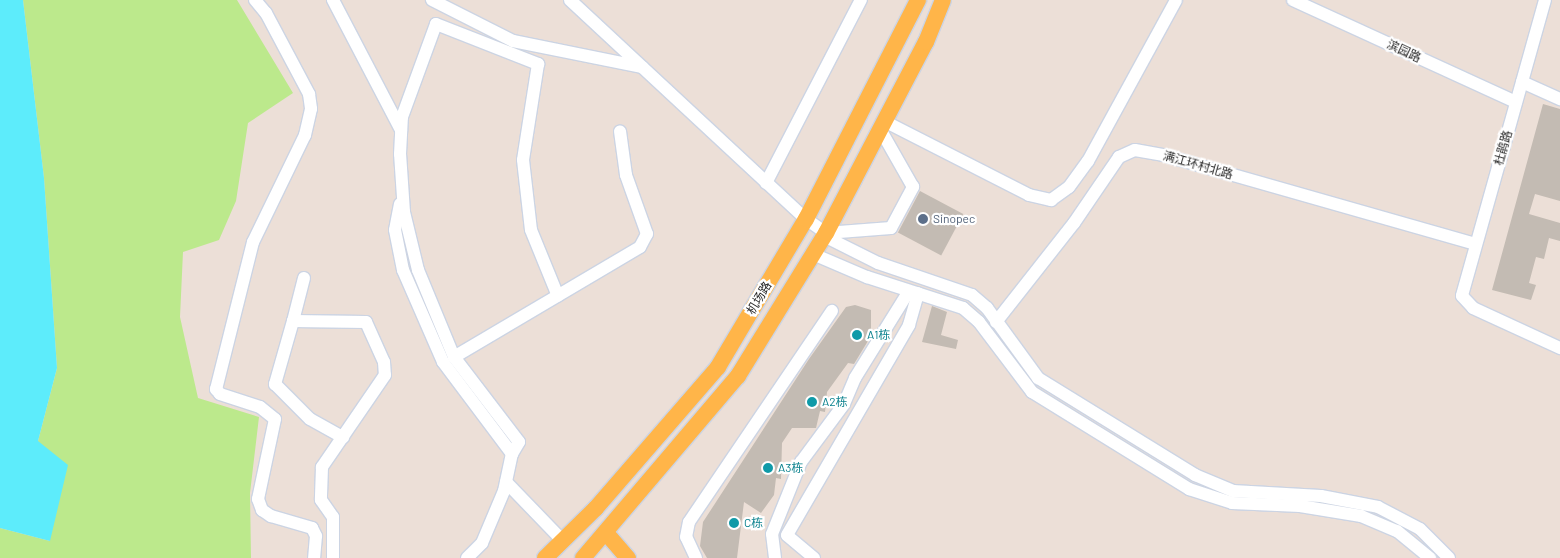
<!DOCTYPE html>
<meta charset="utf-8">
<style>
body{margin:0}
#map{position:relative;width:1560px;height:558px;overflow:hidden;background:#ecdfd7;font-family:Barlow,"Noto Sans SC",sans-serif}
div>[style]{position:absolute}
.green>*{inset:0;background:#bce98c}
.water>*{inset:0;background:#5decfb}
.building>*{inset:0;background:#c3bbb3;transform-origin:0 0}
.roads{filter:drop-shadow(1px 0 #ccd4e3) drop-shadow(-1px 0 #ccd4e3) drop-shadow(0 1px #ccd4e3) drop-shadow(0 -1px #ccd4e3)}
.minor>*{height:12px;margin:-6px;padding:0 6px;transform-origin:6px;border-radius:6px;background:#fff}
.major>*{height:16px;margin:-8px;padding:0 8px;transform-origin:8px;border-radius:8px;background:#ffb549}
.dots>*{width:14px;height:14px;translate:-50% -50%;box-sizing:border-box;border:2px solid #fff;border-radius:50%}
span{translate:-50% -50%;white-space:nowrap;text-align:center;line-height:1.15;-webkit-text-stroke:4.5px #fff;paint-order:stroke}
.street-label{font-size:12px;color:#272727}
.service-label{font-size:12px;color:#4e5e75}
.left{translate:0 -50%;text-align:left}
.culture-label{font-size:12px;color:#0d838f}
</style>
<div id="map">
<div class="green">
<i style="clip-path:polygon(23px 0,237px 0,293px 93px,248px 123px,236px 201px,219px 240px,183px 252px,180px 317px,198px 398px,259px 417px,250px 493px,251px 558px,0 558px,0 528px,50px 541px,38px 441px,57px 368px,44px 178px)"></i>
</div>
<div class="water">
<i style="clip-path:polygon(0 0,23px 0,44px 178px,57px 368px,38px 441px,68px 465px,50px 541px,0 528px)"></i>
</div>
<div class="building">
<i style="clip-path:polygon(1543px 104px,1560px 109px,1560px 201px,1535px 194px,1529px 214px,1560px 223px,1560px 241px,1549px 238px,1544px 259px,1536px 257px,1529px 283px,1536px 285px,1531px 300px,1492px 290px)"></i>
<i style="left:920px;top:191px;width:49px;height:47px;rotate:28deg"></i>
<i style="clip-path:polygon(855px 305px,871px 310px,871px 336px,854px 364px,848px 363px,827px 392px,825px 412px,820px 411px,816px 428px,792px 428px,782px 443px,781px 479px,776px 478px,774px 495px,761px 513px,744px 502px,737px 558px,707px 558px,700px 546px,703px 522px,809px 359px,846px 307px)"></i>
<i style="clip-path:polygon(932px 306px,947px 312px,941px 335px,958px 340px,956px 349px,922px 342px)"></i>
</div>
<div class="roads">
<div class="minor">
<i style="left:255px;top:0;width:17px;rotate:50deg"></i>
<i style="left:266px;top:13px;width:92px;rotate:62deg"></i>
<i style="left:309px;top:94px;width:15px;rotate:82deg"></i>
<i style="left:311px;top:109px;width:27px;rotate:103deg"></i>
<i style="left:305px;top:135px;width:119px;rotate:115.9deg"></i>
<i style="left:253px;top:242px;width:152px;rotate:104.1deg"></i>
<i style="left:216px;top:389px;width:6px;rotate:51deg"></i>
<i style="left:220px;top:394px;width:42px;rotate:18deg"></i>
<i style="left:260px;top:407px;width:19px;rotate:39deg"></i>
<i style="left:275px;top:419px;width:82px;rotate:102deg"></i>
<i style="left:258px;top:499px;width:12px;rotate:70deg"></i>
<i style="left:262px;top:510px;width:11px;rotate:34deg"></i>
<i style="left:271px;top:516px;width:43px;rotate:16.3deg"></i>
<i style="left:312px;top:528px;width:9px;rotate:63deg"></i>
<i style="left:316px;top:536px;width:22px;rotate:95deg"></i>
<i style="left:333px;top:0;width:147px;rotate:62.4deg"></i>
<i style="left:432px;top:0;width:91px;rotate:26.8deg"></i>
<i style="left:513px;top:41px;width:132px;rotate:11.4deg"></i>
<i style="left:570px;top:0;width:322px;rotate:42.9deg"></i>
<i style="left:806px;top:219px;width:24px;rotate:35deg"></i>
<i style="left:826px;top:233px;width:65px;rotate:-4.4deg"></i>
<i style="left:891px;top:228px;width:47px;rotate:-61.8deg"></i>
<i style="left:913px;top:187px;width:67px;rotate:-119.6deg"></i>
<i style="left:1293px;top:0;width:245px;rotate:24.6deg"></i>
<i style="left:1545px;top:0;width:307px;rotate:105.7deg"></i>
<i style="left:1462px;top:296px;width:16px;rotate:47deg"></i>
<i style="left:1473px;top:308px;width:96px;rotate:24.7deg"></i>
<i style="left:1522px;top:82px;width:42px;rotate:24.1deg"></i>
<i style="left:884px;top:121px;width:163px;rotate:27deg"></i>
<i style="left:1029px;top:195px;width:23px;rotate:13deg"></i>
<i style="left:1051px;top:200px;width:22px;rotate:-36deg"></i>
<i style="left:1069px;top:187px;width:32px;rotate:-54deg"></i>
<i style="left:1088px;top:161px;width:183px;rotate:-61.3deg"></i>
<i style="left:766px;top:183px;width:206px;rotate:-62.6deg"></i>
<i style="left:400px;top:204px;width:26px;rotate:101deg"></i>
<i style="left:395px;top:230px;width:41px;rotate:78.7deg"></i>
<i style="left:403px;top:270px;width:100px;rotate:66.5deg"></i>
<i style="left:443px;top:362px;width:115px;rotate:53.1deg"></i>
<i style="left:824px;top:236px;width:60px;rotate:26.6deg"></i>
<i style="left:878px;top:263px;width:99px;rotate:18.8deg"></i>
<i style="left:972px;top:295px;width:20px;rotate:41deg"></i>
<i style="left:987px;top:308px;width:87px;rotate:53.9deg"></i>
<i style="left:1038px;top:378px;width:185px;rotate:31.7deg"></i>
<i style="left:1195px;top:475px;width:41px;rotate:22.8deg"></i>
<i style="left:1233px;top:491px;width:88px;rotate:3.3deg"></i>
<i style="left:1321px;top:496px;width:58px;rotate:10.9deg"></i>
<i style="left:1378px;top:507px;width:47px;rotate:27.6deg"></i>
<i style="left:1420px;top:529px;width:41px;rotate:45deg"></i>
<i style="left:813px;top:254px;width:59px;rotate:23.1deg"></i>
<i style="left:867px;top:277px;width:101px;rotate:17.9deg"></i>
<i style="left:963px;top:308px;width:21px;rotate:41deg"></i>
<i style="left:979px;top:322px;width:88px;rotate:52.9deg"></i>
<i style="left:1032px;top:392px;width:185px;rotate:31.7deg"></i>
<i style="left:1189px;top:489px;width:45px;rotate:18deg"></i>
<i style="left:1232px;top:503px;width:68px;rotate:2.5deg"></i>
<i style="left:1300px;top:506px;width:62px;rotate:9.3deg"></i>
<i style="left:1361px;top:516px;width:39px;rotate:23deg"></i>
<i style="left:1397px;top:531px;width:43px;rotate:39.3deg"></i>
<i style="left:304px;top:278px;width:44px;rotate:104.3deg"></i>
<i style="left:293px;top:321px;width:73px;rotate:0.8deg"></i>
<i style="left:366px;top:322px;width:44px;rotate:65.8deg"></i>
<i style="left:384px;top:362px;width:13px;rotate:86deg"></i>
<i style="left:385px;top:375px;width:112px;rotate:124.4deg"></i>
<i style="left:322px;top:467px;width:33px;rotate:92deg"></i>
<i style="left:321px;top:500px;width:21px;rotate:55deg"></i>
<i style="left:333px;top:517px;width:41px;rotate:90deg"></i>
<i style="left:293px;top:321px;width:66px;rotate:105.9deg"></i>
<i style="left:275px;top:384px;width:49px;rotate:45deg"></i>
<i style="left:310px;top:419px;width:38px;rotate:29deg"></i>
<i style="left:996px;top:322px;width:126px;rotate:-51.8deg"></i>
<i style="left:1074px;top:223px;width:80px;rotate:-55.7deg"></i>
<i style="left:1119px;top:157px;width:17px;rotate:-24deg"></i>
<i style="left:1135px;top:150px;width:28px;rotate:10deg"></i>
<i style="left:1163px;top:155px;width:324px;rotate:15.9deg"></i>
<i style="left:454px;top:357px;width:94px;rotate:-112.5deg"></i>
<i style="left:418px;top:270px;width:60px;rotate:-103.6deg"></i>
<i style="left:404px;top:212px;width:58px;rotate:-93.9deg"></i>
<i style="left:400px;top:154px;width:37px;rotate:-87deg"></i>
<i style="left:402px;top:117px;width:99px;rotate:-69.9deg"></i>
<i style="left:436px;top:24px;width:110px;rotate:21.4deg"></i>
<i style="left:538px;top:64px;width:97px;rotate:98.9deg"></i>
<i style="left:523px;top:160px;width:70px;rotate:83.5deg"></i>
<i style="left:531px;top:230px;width:71px;rotate:67.8deg"></i>
<i style="left:506px;top:482px;width:82px;rotate:46deg"></i>
<i style="left:467px;top:558px;width:21px;rotate:-45deg"></i>
<i style="left:482px;top:543px;width:56px;rotate:-67.1deg"></i>
<i style="left:504px;top:491px;width:38px;rotate:-78deg"></i>
<i style="left:512px;top:454px;width:14px;rotate:-60deg"></i>
<i style="left:519px;top:442px;width:107px;rotate:-127.4deg"></i>
<i style="left:454px;top:357px;width:216px;rotate:-30.6deg"></i>
<i style="left:640px;top:247px;width:15px;rotate:-62deg"></i>
<i style="left:647px;top:234px;width:63px;rotate:-109.6deg"></i>
<i style="left:626px;top:175px;width:44px;rotate:-97.8deg"></i>
<i style="left:696px;top:558px;width:23px;rotate:-115deg"></i>
<i style="left:686px;top:537px;width:15px;rotate:-79deg"></i>
<i style="left:689px;top:522px;width:255px;rotate:-55.9deg"></i>
<i style="left:775px;top:558px;width:24px;rotate:-97deg"></i>
<i style="left:772px;top:534px;width:78px;rotate:-68.1deg"></i>
<i style="left:801px;top:462px;width:72px;rotate:-53.4deg"></i>
<i style="left:844px;top:404px;width:28px;rotate:-67deg"></i>
<i style="left:855px;top:378px;width:102px;rotate:-58.2deg"></i>
<i style="left:814px;top:558px;width:35px;rotate:-140deg"></i>
<i style="left:787px;top:535px;width:243px;rotate:-59.8deg"></i>
<i style="left:909px;top:325px;width:33px;rotate:-74deg"></i>
</div>
<div class="major">
<i style="left:607px;top:534px;width:32px;rotate:49deg"></i>
<i style="left:545px;top:558px;width:71px;rotate:-44.4deg"></i>
<i style="left:596px;top:508px;width:186px;rotate:-49.1deg"></i>
<i style="left:718px;top:367px;width:172px;rotate:-59.3deg"></i>
<i style="left:806px;top:219px;width:246px;rotate:-62.9deg"></i>
<i style="left:583px;top:558px;width:239px;rotate:-49.6deg"></i>
<i style="left:738px;top:376px;width:168px;rotate:-58.4deg"></i>
<i style="left:826px;top:233px;width:216px;rotate:-62.4deg"></i>
<i style="left:926px;top:42px;width:45px;rotate:-68deg"></i>
</div>
</div>
<div class="dots">
<i style="left:923px;top:219px;background:#5c6f8a"></i>
<i style="left:857px;top:335px;background:#0f9aa8"></i>
<i style="left:812px;top:402px;background:#0f9aa8"></i>
<i style="left:768px;top:468px;background:#0f9aa8"></i>
<i style="left:734px;top:523px;background:#0f9aa8"></i>
</div>
<div class="street-label">
<span style="left:1404px;top:51px;rotate:25deg">滨园路</span>
<span style="left:1503px;top:148px;rotate:-74deg">杜鹃路</span>
<span style="left:1198px;top:165px;rotate:16deg">满江环村北路</span>
<span style="left:759px;top:298px;rotate:-59deg">机场路</span>
</div>
<div class="service-label">
<span class="left" style="left:933px;top:219px">Sinopec</span>
</div>
<div class="culture-label">
<span class="left" style="left:867px;top:335px">A1栋</span>
<span class="left" style="left:822px;top:402px">A2栋</span>
<span class="left" style="left:778px;top:468px">A3栋</span>
<span class="left" style="left:744px;top:523px">C栋</span>
</div>
</div>
